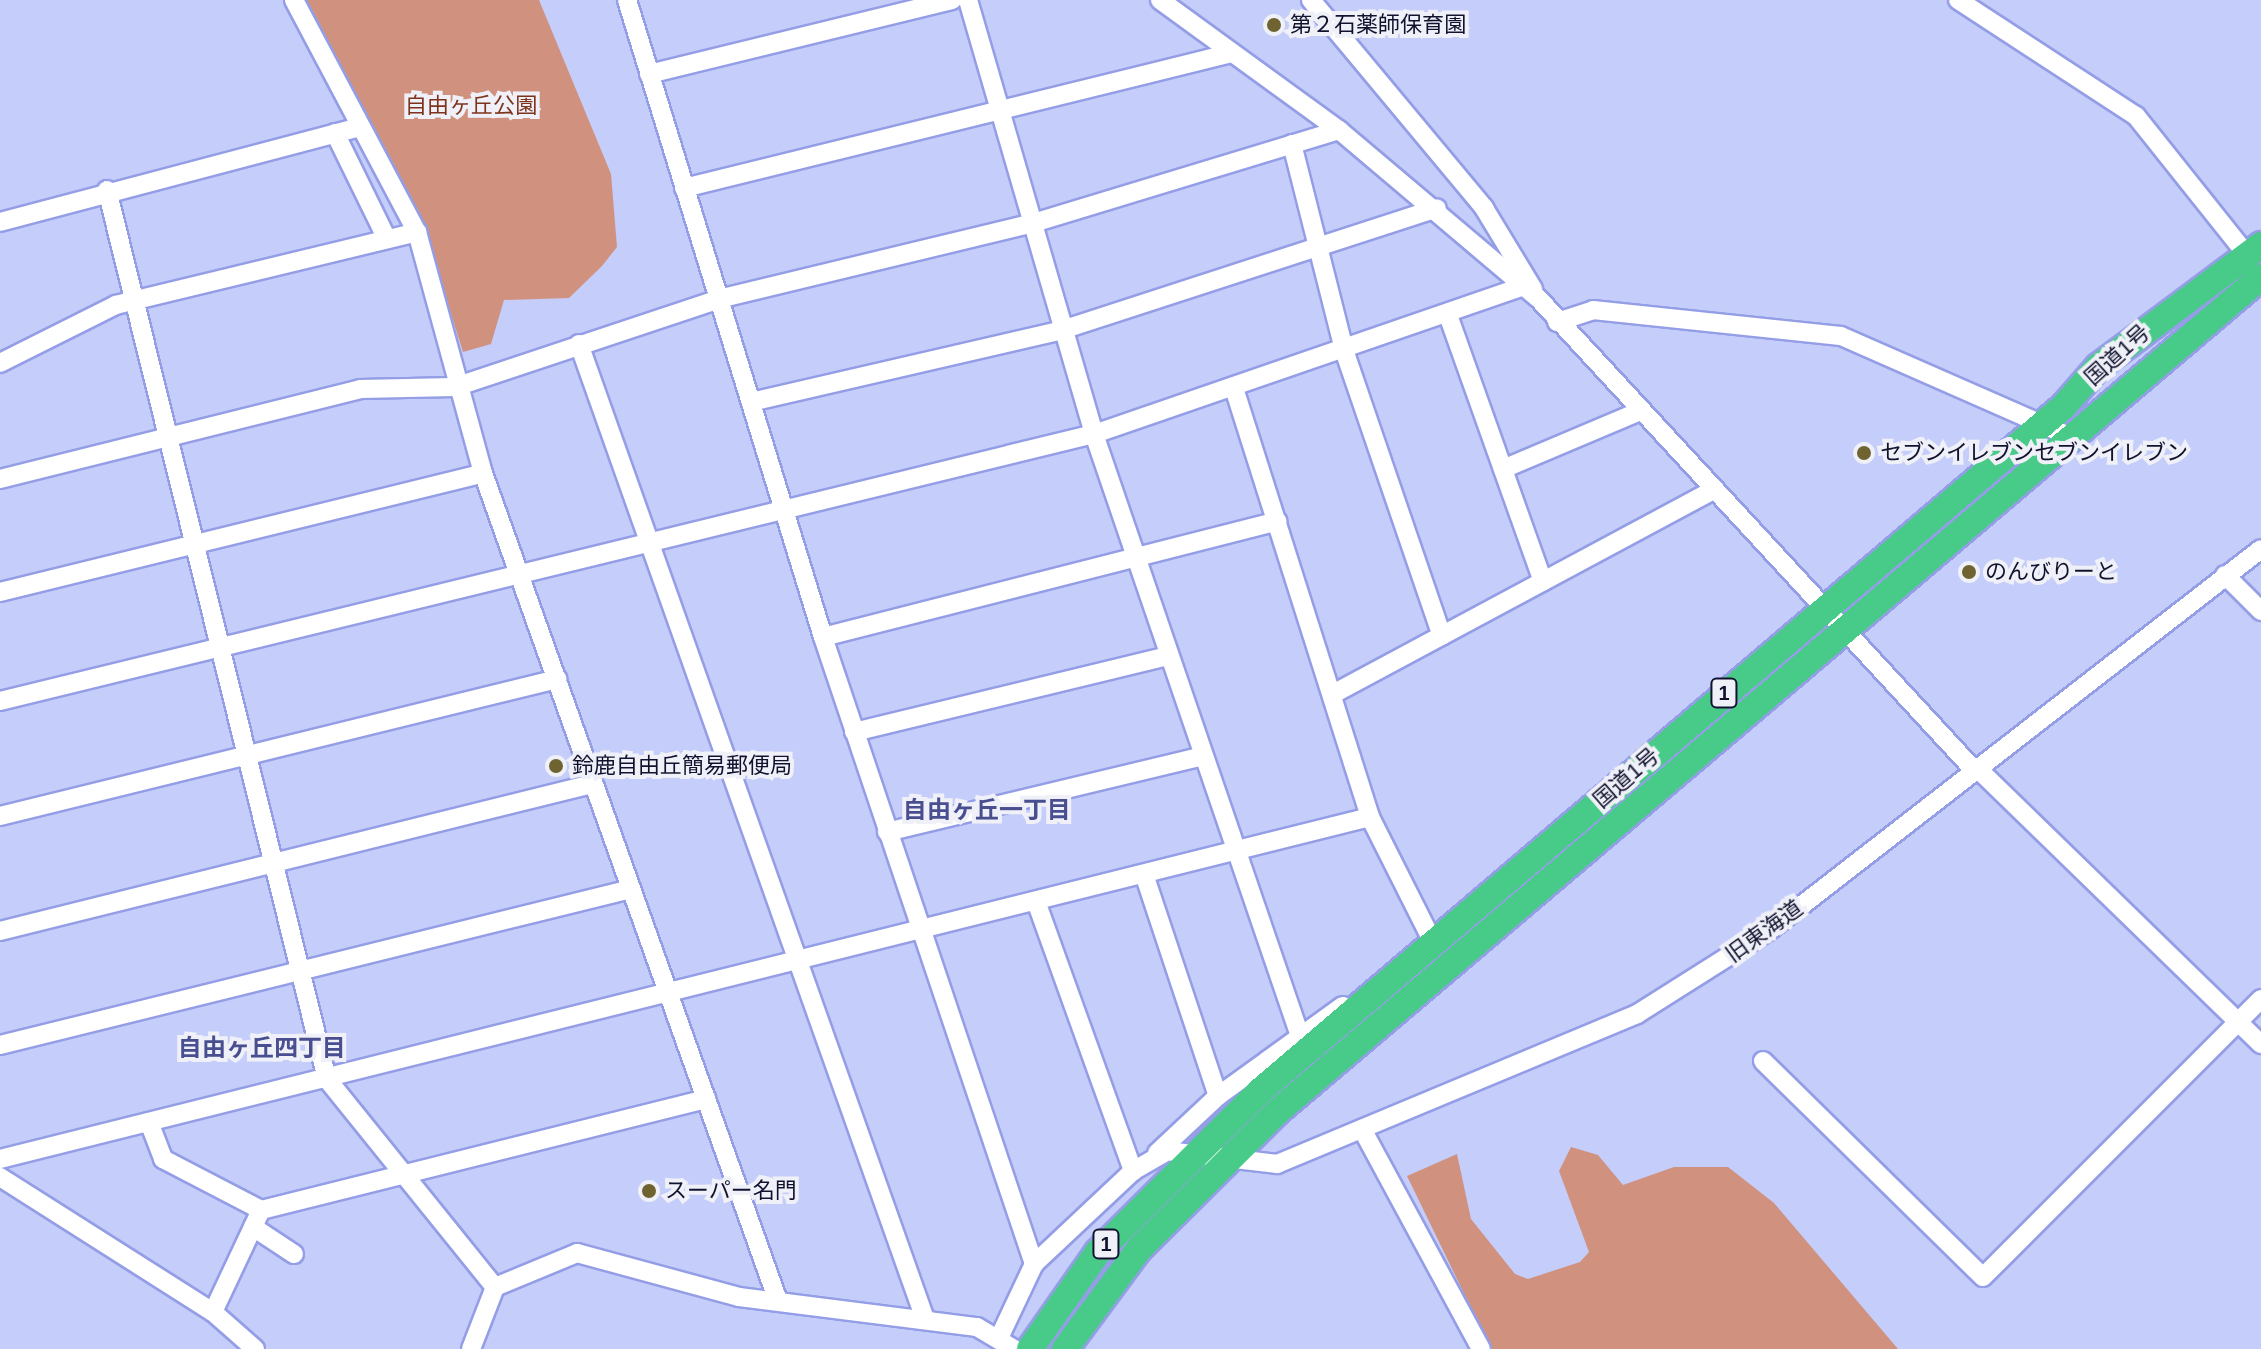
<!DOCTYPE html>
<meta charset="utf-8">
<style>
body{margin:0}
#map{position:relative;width:2261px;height:1349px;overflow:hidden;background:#c5cdfa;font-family:Helvetica,"Noto Sans JP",sans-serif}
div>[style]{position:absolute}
.green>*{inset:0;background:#d0927f}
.roads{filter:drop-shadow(2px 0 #949ee6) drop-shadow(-2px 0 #949ee6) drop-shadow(0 2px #949ee6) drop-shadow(0 -2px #949ee6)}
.minor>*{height:18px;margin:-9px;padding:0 9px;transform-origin:9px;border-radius:9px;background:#fff}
.highway>*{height:26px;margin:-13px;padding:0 13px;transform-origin:13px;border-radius:13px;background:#48cb88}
.dots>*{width:22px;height:22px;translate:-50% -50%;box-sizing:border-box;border:4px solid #eff0f8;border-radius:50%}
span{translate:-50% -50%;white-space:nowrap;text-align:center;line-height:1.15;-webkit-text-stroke:8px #eff0f8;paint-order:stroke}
.shield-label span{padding:2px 6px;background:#eff0f8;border:2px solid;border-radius:6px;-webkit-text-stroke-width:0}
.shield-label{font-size:20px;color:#11132e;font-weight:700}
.poi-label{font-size:22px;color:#11132e}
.left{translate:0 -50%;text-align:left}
.park-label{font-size:22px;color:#7f331b}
.street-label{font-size:22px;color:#11132e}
.neighbourhood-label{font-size:24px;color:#484e8f;font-weight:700}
</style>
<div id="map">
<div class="green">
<i style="clip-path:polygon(306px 0,539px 0,611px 174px,617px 247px,602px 266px,569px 298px,504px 300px,491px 344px,463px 352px,425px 231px)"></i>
<i style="clip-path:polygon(1571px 1147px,1598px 1155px,1623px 1185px,1674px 1167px,1728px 1167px,1774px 1203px,1898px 1349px,1491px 1349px,1407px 1176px,1457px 1154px,1471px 1219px,1515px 1274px,1528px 1279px,1580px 1262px,1589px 1252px,1559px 1171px)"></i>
</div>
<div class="roads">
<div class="minor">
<i style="left:294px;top:0;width:263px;rotate:62.1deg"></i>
<i style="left:417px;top:232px;width:250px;rotate:74.7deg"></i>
<i style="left:483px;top:473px;width:876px;rotate:70.39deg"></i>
<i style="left:627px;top:0;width:666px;rotate:72.9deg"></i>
<i style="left:823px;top:637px;width:662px;rotate:71.4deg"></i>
<i style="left:1034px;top:1264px;width:82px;rotate:115.3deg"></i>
<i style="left:968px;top:0;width:452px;rotate:73.8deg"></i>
<i style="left:1094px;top:434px;width:636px;rotate:71.11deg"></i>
<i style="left:1160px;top:0;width:221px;rotate:36deg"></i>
<i style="left:1339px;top:130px;width:260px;rotate:40.2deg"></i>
<i style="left:1538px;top:298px;width:643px;rotate:47.27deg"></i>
<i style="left:1311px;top:0;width:271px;rotate:50.2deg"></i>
<i style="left:1484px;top:208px;width:95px;rotate:58.8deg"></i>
<i style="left:1958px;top:0;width:212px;rotate:33.1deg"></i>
<i style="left:2136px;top:116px;width:176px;rotate:51.4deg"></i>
<i style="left:649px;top:74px;width:312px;rotate:-13.7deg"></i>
<i style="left:335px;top:133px;width:118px;rotate:63.9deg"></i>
<i style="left:1292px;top:144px;width:212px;rotate:75.8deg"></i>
<i style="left:1344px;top:350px;width:302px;rotate:71.1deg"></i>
<i style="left:684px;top:188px;width:564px;rotate:-13.84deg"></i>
<i style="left:107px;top:190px;width:916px;rotate:76.1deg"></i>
<i style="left:327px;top:1079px;width:267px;rotate:51.1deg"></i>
<i style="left:0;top:222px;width:368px;rotate:-14.8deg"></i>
<i style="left:1448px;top:315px;width:283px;rotate:70.4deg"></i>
<i style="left:1557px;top:322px;width:38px;rotate:-18deg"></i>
<i style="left:1593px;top:310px;width:249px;rotate:6deg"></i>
<i style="left:1841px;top:336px;width:246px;rotate:23.7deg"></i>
<i style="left:579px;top:344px;width:1035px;rotate:70.46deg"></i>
<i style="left:0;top:363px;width:130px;rotate:-26.6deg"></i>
<i style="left:116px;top:305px;width:310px;rotate:-13.6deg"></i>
<i style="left:1234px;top:388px;width:450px;rotate:72.4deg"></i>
<i style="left:1370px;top:817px;width:142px;rotate:63.3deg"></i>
<i style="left:751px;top:402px;width:319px;rotate:-13deg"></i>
<i style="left:1062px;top:330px;width:394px;rotate:-18deg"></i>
<i style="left:1503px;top:469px;width:149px;rotate:-22.9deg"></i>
<i style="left:0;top:479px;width:371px;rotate:-14deg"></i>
<i style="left:360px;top:389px;width:95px;rotate:-1.2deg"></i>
<i style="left:455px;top:387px;width:278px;rotate:-18.4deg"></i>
<i style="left:719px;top:299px;width:320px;rotate:-13.6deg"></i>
<i style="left:1030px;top:224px;width:323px;rotate:-16.9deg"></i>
<i style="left:2225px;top:575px;width:51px;rotate:45deg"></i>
<i style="left:0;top:592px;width:497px;rotate:-13.8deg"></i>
<i style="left:823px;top:637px;width:469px;rotate:-14.3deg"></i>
<i style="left:1333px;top:694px;width:430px;rotate:-28.2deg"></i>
<i style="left:0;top:701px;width:1126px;rotate:-13.72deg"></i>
<i style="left:1094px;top:434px;width:455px;rotate:-19deg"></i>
<i style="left:854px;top:732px;width:324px;rotate:-13.6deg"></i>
<i style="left:1977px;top:768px;width:396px;rotate:44.2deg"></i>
<i style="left:0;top:816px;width:574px;rotate:-13.82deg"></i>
<i style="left:887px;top:832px;width:325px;rotate:-13.5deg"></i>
<i style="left:1145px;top:877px;width:231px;rotate:71.6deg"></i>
<i style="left:1037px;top:904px;width:284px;rotate:70.2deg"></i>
<i style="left:0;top:931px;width:610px;rotate:-13.95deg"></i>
<i style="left:0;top:1045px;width:650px;rotate:-13.89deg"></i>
<i style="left:1763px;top:1061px;width:308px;rotate:44.5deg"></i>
<i style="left:1983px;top:1277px;width:393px;rotate:-45deg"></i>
<i style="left:149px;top:1122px;width:40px;rotate:69deg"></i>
<i style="left:163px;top:1159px;width:110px;rotate:27.5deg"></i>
<i style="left:1362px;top:1129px;width:250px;rotate:61.6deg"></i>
<i style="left:1157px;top:1153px;width:83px;rotate:-43.1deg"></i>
<i style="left:1218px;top:1096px;width:154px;rotate:-35.8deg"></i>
<i style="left:0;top:1159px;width:1412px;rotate:-14.02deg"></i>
<i style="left:0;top:1177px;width:252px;rotate:32.4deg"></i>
<i style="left:213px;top:1312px;width:113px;rotate:-64.8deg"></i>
<i style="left:261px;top:1210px;width:459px;rotate:-14deg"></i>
<i style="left:253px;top:1227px;width:49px;rotate:33.4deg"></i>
<i style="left:1034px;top:1264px;width:136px;rotate:-43.2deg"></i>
<i style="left:1133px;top:1171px;width:39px;rotate:-30deg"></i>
<i style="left:1167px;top:1151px;width:111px;rotate:6.7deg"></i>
<i style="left:1277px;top:1164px;width:390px;rotate:-22.6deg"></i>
<i style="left:1637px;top:1014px;width:157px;rotate:-32.3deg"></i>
<i style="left:1770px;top:930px;width:621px;rotate:-37.81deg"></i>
<i style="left:213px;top:1312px;width:56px;rotate:41.4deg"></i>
<i style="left:471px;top:1349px;width:66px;rotate:-68.8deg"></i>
<i style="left:495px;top:1287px;width:89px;rotate:-22.5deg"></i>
<i style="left:577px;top:1253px;width:168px;rotate:15.2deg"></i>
<i style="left:739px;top:1297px;width:240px;rotate:7.2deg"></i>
<i style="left:977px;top:1327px;width:43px;rotate:30.7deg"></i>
</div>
<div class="highway">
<i style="left:1030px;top:1349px;width:118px;rotate:-55deg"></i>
<i style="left:1098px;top:1252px;width:228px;rotate:-44.8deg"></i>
<i style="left:1260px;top:1091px;width:1056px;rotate:-40.43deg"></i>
<i style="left:2064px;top:406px;width:52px;rotate:-48.9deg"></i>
<i style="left:2098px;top:367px;width:204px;rotate:-36.8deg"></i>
<i style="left:1065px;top:1349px;width:124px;rotate:-53.5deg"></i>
<i style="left:1139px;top:1249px;width:196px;rotate:-44.8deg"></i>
<i style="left:1278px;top:1111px;width:1289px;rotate:-40.31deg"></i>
</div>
</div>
<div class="dots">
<i style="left:1274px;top:25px;background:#6f6431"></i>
<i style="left:1864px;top:453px;background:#6f6431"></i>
<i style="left:1969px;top:572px;background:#6f6431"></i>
<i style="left:556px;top:766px;background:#6f6431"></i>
<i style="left:649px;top:1191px;background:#6f6431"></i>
</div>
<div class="shield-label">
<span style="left:1724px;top:693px">1</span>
<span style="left:1106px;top:1244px">1</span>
</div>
<div class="poi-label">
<span class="left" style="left:1290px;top:25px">第２石薬師保育園</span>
<span class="left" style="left:1880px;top:453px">セブンイレブンセブンイレブン</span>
<span class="left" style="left:1985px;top:572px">のんびりーと</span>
<span class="left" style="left:572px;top:766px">鈴鹿自由丘簡易郵便局</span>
<span class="left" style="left:665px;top:1191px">スーパー名門</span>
</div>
<div class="park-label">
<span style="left:471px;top:106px">自由ヶ丘公園</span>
</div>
<div class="street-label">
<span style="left:2117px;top:355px;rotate:-42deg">国道1号</span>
<span style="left:1626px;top:778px;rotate:-41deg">国道1号</span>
<span style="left:1764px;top:931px;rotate:-36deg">旧東海道</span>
</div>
<div class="neighbourhood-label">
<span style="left:987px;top:810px">自由ヶ丘一丁目</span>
<span style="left:262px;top:1048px">自由ヶ丘四丁目</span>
</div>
</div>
